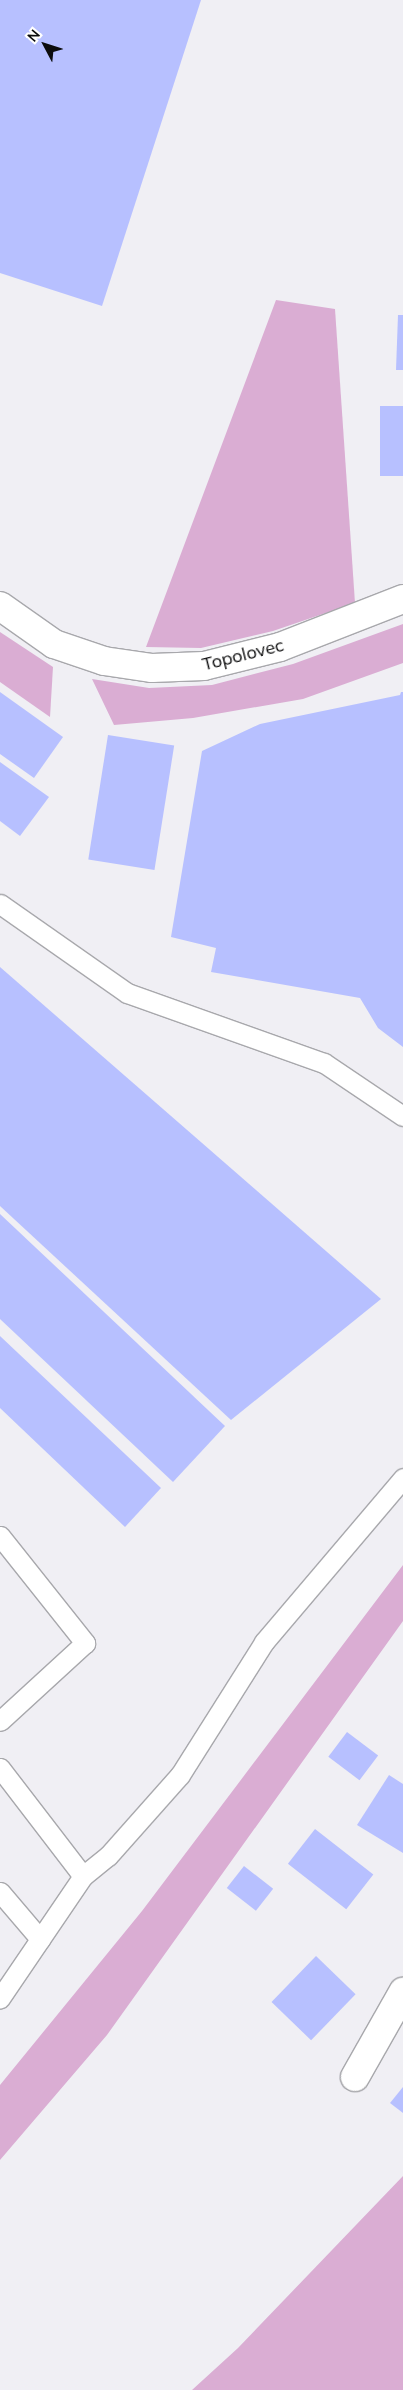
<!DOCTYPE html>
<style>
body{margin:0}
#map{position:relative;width:403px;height:2390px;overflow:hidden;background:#f0eff4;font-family:Mulish,sans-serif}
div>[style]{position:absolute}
.green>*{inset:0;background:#daadd3}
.building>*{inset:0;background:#b7c0ff;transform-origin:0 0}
.roads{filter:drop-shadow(1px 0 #a8a8ac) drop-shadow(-1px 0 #a8a8ac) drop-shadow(0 1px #a8a8ac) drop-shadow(0 -1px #a8a8ac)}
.service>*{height:19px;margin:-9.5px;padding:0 9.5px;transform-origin:9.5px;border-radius:9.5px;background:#fff}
.minor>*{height:28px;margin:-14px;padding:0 14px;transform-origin:14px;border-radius:14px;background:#fff}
span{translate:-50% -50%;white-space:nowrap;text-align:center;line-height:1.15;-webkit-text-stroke:4px #fff;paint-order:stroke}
.street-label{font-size:18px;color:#0c0c0d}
.north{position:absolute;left:20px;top:20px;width:50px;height:50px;-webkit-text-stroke:4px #fff;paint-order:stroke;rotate:310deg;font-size:14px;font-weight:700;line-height:20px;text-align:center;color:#0c0c0d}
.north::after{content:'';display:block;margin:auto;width:18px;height:22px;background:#0c0c0d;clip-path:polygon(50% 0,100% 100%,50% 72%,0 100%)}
</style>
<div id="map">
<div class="green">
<i style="clip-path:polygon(276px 300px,335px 309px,355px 603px,273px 631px,201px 648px,146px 647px)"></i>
<i style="clip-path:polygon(403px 624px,403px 663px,303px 699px,193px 718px,114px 725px,92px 679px,149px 688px,212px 685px,293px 664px)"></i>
<i style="clip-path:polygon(0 632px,53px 667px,50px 717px,0 682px)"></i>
<i style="clip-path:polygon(403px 1565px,403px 1621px,107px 2035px,0 2160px,0 2085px,142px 1911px)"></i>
<i style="clip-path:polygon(403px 2176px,403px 2390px,192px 2390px,238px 2348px)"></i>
</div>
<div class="building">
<i style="clip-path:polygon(0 0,201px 0,102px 306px,0 273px)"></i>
<i style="clip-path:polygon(398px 315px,403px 315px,403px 370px,396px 370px)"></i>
<i style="left:403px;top:406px;width:70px;height:23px;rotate:90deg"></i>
<i style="clip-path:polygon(0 692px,63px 737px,34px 778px,0 754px)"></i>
<i style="clip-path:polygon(401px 692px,403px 692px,403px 1047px,378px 1028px,360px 998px,211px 972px,216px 948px,171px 937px,202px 751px,260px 724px,400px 695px)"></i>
<i style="left:108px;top:735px;width:67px;height:126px;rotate:9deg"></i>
<i style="clip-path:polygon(0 762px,49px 797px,20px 836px,0 821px)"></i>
<i style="clip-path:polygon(0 967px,381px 1299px,231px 1420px,0 1206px)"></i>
<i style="clip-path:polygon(0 1214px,225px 1426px,173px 1482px,0 1319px)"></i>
<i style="clip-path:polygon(0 1336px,161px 1488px,125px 1527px,0 1408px)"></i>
<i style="left:347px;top:1732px;width:39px;height:31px;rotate:37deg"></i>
<i style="clip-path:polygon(389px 1775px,403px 1784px,403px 1853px,357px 1825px)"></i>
<i style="left:315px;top:1829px;width:74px;height:44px;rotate:38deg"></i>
<i style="left:244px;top:1866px;width:37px;height:28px;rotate:38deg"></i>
<i style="left:316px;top:1956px;width:55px;height:64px;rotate:44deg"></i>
<i style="clip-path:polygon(403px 2087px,403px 2113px,390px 2103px)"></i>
</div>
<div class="roads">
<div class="service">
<i style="left:0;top:904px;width:155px;rotate:35deg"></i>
<i style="left:127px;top:993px;width:209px;rotate:19.6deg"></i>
<i style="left:324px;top:1063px;width:95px;rotate:33.9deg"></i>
<i style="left:0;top:1536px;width:137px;rotate:51.5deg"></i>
<i style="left:85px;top:1643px;width:115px;rotate:137.5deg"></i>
<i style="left:0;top:1768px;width:136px;rotate:52.5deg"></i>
<i style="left:83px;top:1876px;width:148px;rotate:124.2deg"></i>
<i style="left:83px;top:1876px;width:32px;rotate:-39deg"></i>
<i style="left:108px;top:1856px;width:108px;rotate:-48.4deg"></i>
<i style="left:180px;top:1775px;width:157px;rotate:-57.7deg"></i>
<i style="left:264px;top:1642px;width:215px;rotate:-49.7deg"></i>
<i style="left:0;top:1892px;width:62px;rotate:49.6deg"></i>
</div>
<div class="minor">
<i style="left:0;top:606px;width:66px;rotate:35.1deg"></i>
<i style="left:54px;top:644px;width:53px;rotate:18.8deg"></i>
<i style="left:104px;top:661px;width:49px;rotate:8.3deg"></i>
<i style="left:152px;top:668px;width:52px;rotate:-2.2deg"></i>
<i style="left:204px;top:666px;width:78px;rotate:-14deg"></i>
<i style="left:280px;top:647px;width:132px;rotate:-21.3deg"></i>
<i style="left:355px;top:2077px;width:98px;rotate:-60.5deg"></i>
</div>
</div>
<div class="street-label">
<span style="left:243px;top:655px;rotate:-14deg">Topolovec</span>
</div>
<div class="north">N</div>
</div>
